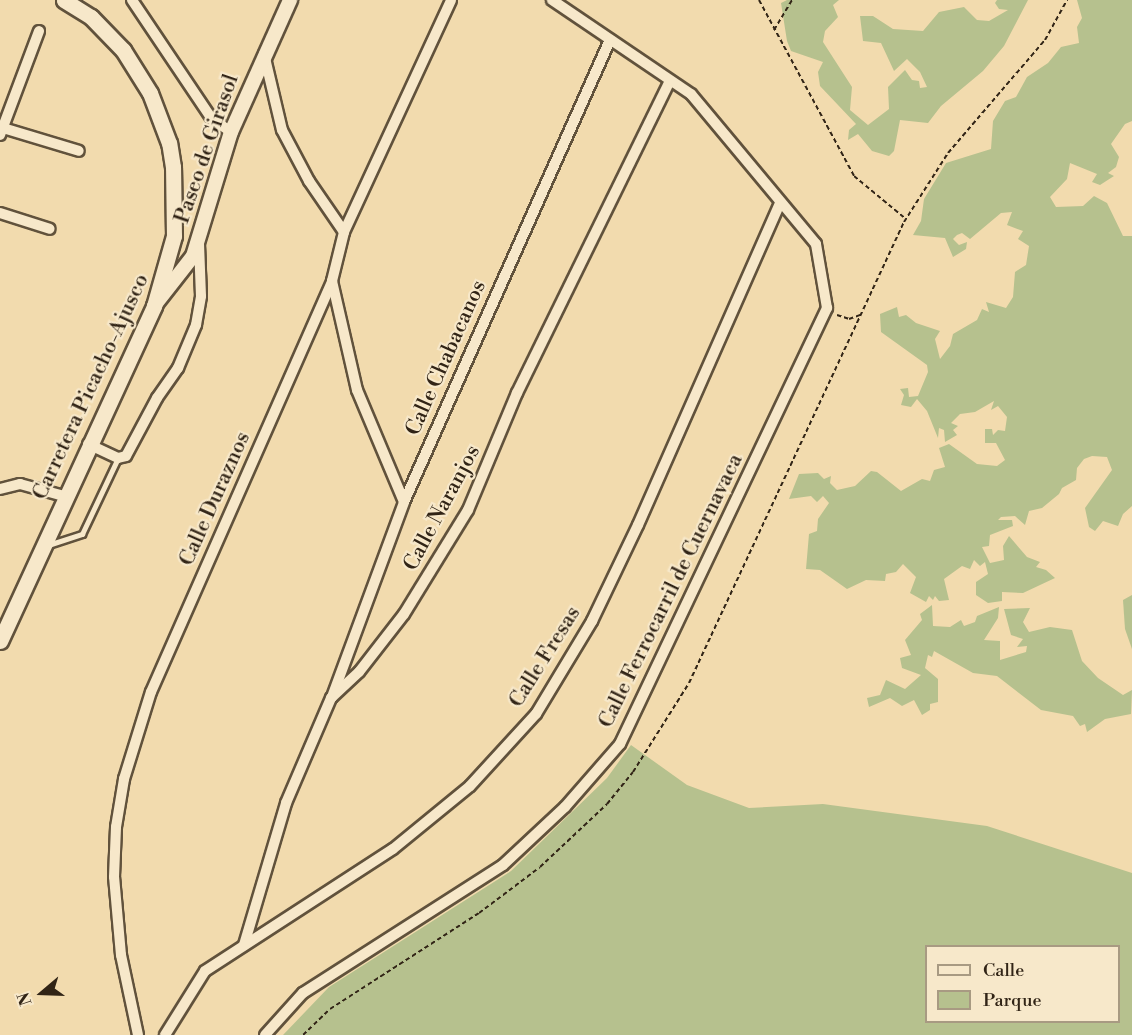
<!DOCTYPE html>
<style>
body{margin:0}
#map{position:relative;width:1132px;height:1035px;overflow:hidden;background:#f2dbae;font-family:"Libre Bodoni",serif}
div>[style]{position:absolute}
.green>*{inset:0;background:#b6c18e}
.path>*{height:2px;margin-top:-1px;transform-origin:0;background:repeating-linear-gradient(90deg,#312416 0 4.5px,transparent 0 7.5px)}
.roads{filter:drop-shadow(2px 0 #61523c) drop-shadow(-2px 0 #61523c) drop-shadow(0 2px #61523c) drop-shadow(0 -2px #61523c)}
.service>*{height:5px;margin:-2.5px;padding:0 2.5px;transform-origin:2.5px;border-radius:2.5px;background:#f7e8ca}
.minor>*{height:10px;margin:-5px;padding:0 5px;transform-origin:5px;border-radius:5px;background:#f7e8ca}
.tertiary>*{height:14px;margin:-7px;padding:0 7px;transform-origin:7px;border-radius:7px;background:#f7e8ca}
.secondary>*{height:15px;margin:-7.5px;padding:0 7.5px;transform-origin:7.5px;border-radius:7.5px;background:#f7e8ca}
span{translate:-50% -50%;white-space:nowrap;text-align:center;line-height:1.15;-webkit-text-stroke:4.5px #f7e8ca;paint-order:stroke}
.street-label{font-size:21px;color:#312416}
.legend{position:absolute;left:925px;top:945px;width:195px;height:78px;box-sizing:border-box;background:#f7e8ca;border:2px solid #a89a82;margin:0;padding:8px 10px;list-style:none;font-size:18px;color:#312416}
.legend li{display:flex;align-items:center;gap:12px;height:30px}
.legend b{width:30px;border:2px solid #a89a82}
.north{position:absolute;left:12px;top:963px;width:60px;height:60px;-webkit-text-stroke:4px #f7e8ca;paint-order:stroke;rotate:251deg;font-size:16px;font-weight:700;line-height:24px;text-align:center;color:#312416}
.north::after{content:'';display:block;margin:auto;width:21px;height:27px;background:#312416;clip-path:polygon(50% 0,100% 100%,50% 72%,0 100%)}
</style>
<div id="map">
<div class="green">
<i style="clip-path:polygon(787px 0,839px 0,833px 5px,838px 17px,825px 31px,823px 42px,852px 87px,850px 110px,868px 125px,889px 109px,888px 87px,905px 70px,912px 80px,919px 81px,920px 88px,927px 87px,920px 72px,907px 59px,894px 71px,881px 43px,863px 41px,860px 16px,873px 16px,893px 29px,923px 31px,939px 12px,964px 7px,977px 20px,989px 21px,1008px 10px,999px 9px,995px 3px,997px 0,1028px 0,1004px 46px,983px 71px,941px 106px,928px 123px,900px 120px,894px 151px,889px 156px,872px 151px,858px 134px,848px 140px,849px 130px,856px 124px,820px 86px,818px 72px,823px 62px,791px 51px,787px 41px,781px 3px)"></i>
<i style="clip-path:polygon(1077px 0,1132px 0,1132px 121px,1125px 124px,1111px 144px,1119px 157px,1116px 167px,1108px 173px,1114px 176px,1100px 185px,1092px 182px,1097px 174px,1070px 163px,1067px 179px,1050px 197px,1056px 207px,1083px 206px,1094px 196px,1107px 203px,1123px 236px,1132px 236px,1132px 506px,1123px 514px,1118px 526px,1103px 521px,1095px 531px,1089px 527px,1085px 508px,1112px 470px,1107px 457px,1092px 456px,1084px 459px,1077px 468px,1076px 480px,1062px 488px,1059px 494px,1042px 508px,1029px 511px,1025px 525px,1015px 516px,1001px 517px,998px 520px,1012px 520px,1013px 526px,990px 535px,989px 546px,982px 547px,990px 563px,1004px 560px,1003px 546px,1009px 536px,1027px 557px,1040px 562px,1036px 567px,1046px 570px,1055px 578px,1023px 593px,1002px 592px,1002px 601px,988px 603px,976px 595px,976px 582px,988px 574px,985px 562px,980px 566px,974px 560px,970px 569px,962px 566px,944px 579px,949px 600px,939px 601px,935px 596px,933px 600px,929px 596px,926px 602px,910px 593px,916px 577px,903px 564px,896px 572px,886px 574px,885px 581px,866px 580px,847px 589px,820px 570px,806px 569px,809px 534px,817px 531px,818px 519px,829px 503px,823px 496px,817px 502px,811px 496px,789px 499px,799px 474px,818px 473px,824px 479px,831px 476px,830px 483px,837px 490px,855px 486px,871px 471px,877px 472px,901px 491px,922px 479px,930px 481px,934px 470px,945px 467px,939px 448px,949px 444px,977px 464px,997px 466px,1005px 460px,996px 443px,985px 443px,985px 429px,992px 429px,993px 435px,998px 430px,1005px 431px,1007px 417px,998px 406px,991px 410px,994px 401px,975px 412px,960px 414px,951px 423px,958px 426px,953px 430px,957px 435px,945px 442px,944px 430px,939px 428px,938px 438px,927px 411px,917px 399px,911px 407px,901px 405px,904px 395px,900px 389px,908px 388px,909px 397px,918px 396px,928px 372px,927px 365px,881px 332px,880px 314px,897px 307px,899px 317px,906px 315px,916px 323px,940px 331px,935px 339px,940px 359px,950px 346px,953px 334px,977px 320px,982px 309px,989px 312px,986px 302px,1006px 308px,1013px 297px,1015px 272px,1026px 265px,1029px 246px,1018px 239px,1023px 231px,1007px 225px,1012px 212px,1001px 213px,970px 239px,962px 233px,957px 235px,953px 239px,959px 245px,967px 242px,966px 249px,953px 257px,945px 238px,913px 235px,921px 221px,924px 199px,946px 163px,991px 149px,993px 121px,1005px 101px,1016px 97px,1027px 77px,1048px 63px,1061px 47px,1079px 43px,1077px 27px,1082px 18px)"></i>
<i style="clip-path:polygon(1132px 595px,1132px 649px,1125px 629px,1123px 600px)"></i>
<i style="clip-path:polygon(932px 605px,933px 626px,950px 627px,961px 620px,964px 626px,975px 622px,977px 616px,999px 607px,998px 618px,984px 640px,1000px 641px,1000px 660px,1026px 652px,1027px 646px,1017px 647px,1023px 639px,1011px 635px,1004px 609px,1030px 608px,1023px 622px,1029px 632px,1050px 627px,1072px 630px,1082px 661px,1098px 678px,1123px 695px,1132px 690px,1131px 714px,1105px 719px,1087px 732px,1085px 724px,1080px 726px,1073px 716px,1041px 710px,997px 676px,973px 673px,934px 651px,932px 657px,928px 655px,925px 668px,938px 679px,938px 702px,930px 704px,930px 710px,922px 715px,914px 700px,902px 706px,890px 698px,869px 707px,867px 698px,880px 695px,886px 680px,905px 689px,921px 675px,902px 668px,900px 658px,911px 655px,905px 640px,922px 620px,920px 614px)"></i>
<i style="clip-path:polygon(evenodd,631px 745px,687px 785px,749px 808px,823px 804px,987px 826px,1132px 873px,1132px 1035px,283px 1035px,329px 987px,511px 871px,607px 778px,631px 745px,926px 946px,1118px 946px,1118px 1022px,926px 1022px,926px 946px)"></i>
</div>
<div class="path">
<i style="left:759px;top:0;width:200px;rotate:61.6deg"></i>
<i style="left:854px;top:176px;width:67px;rotate:39.6deg"></i>
<i style="left:774px;top:30px;width:35px;rotate:-59deg"></i>
<i style="left:837px;top:315px;width:13px;rotate:18deg"></i>
<i style="left:849px;top:319px;width:12px;rotate:-20deg"></i>
<i style="left:303px;top:1035px;width:37px;rotate:-44deg"></i>
<i style="left:330px;top:1009px;width:177px;rotate:-32.8deg"></i>
<i style="left:479px;top:913px;width:76px;rotate:-37deg"></i>
<i style="left:540px;top:867px;width:92px;rotate:-43.2deg"></i>
<i style="left:607px;top:804px;width:41px;rotate:-50.9deg"></i>
<i style="left:633px;top:772px;width:105px;rotate:-57.8deg"></i>
<i style="left:689px;top:683px;width:509px;rotate:-65deg"></i>
<i style="left:904px;top:222px;width:82px;rotate:-57.5deg"></i>
<i style="left:948px;top:153px;width:149px;rotate:-49.4deg"></i>
<i style="left:1045px;top:40px;width:46px;rotate:-61.2deg"></i>
</div>
<div class="roads">
<div class="service">
<i style="left:48px;top:545px;width:36px;rotate:-18deg"></i>
<i style="left:82px;top:534px;width:84px;rotate:-64.7deg"></i>
</div>
<div class="minor">
<i style="left:132px;top:0;width:143px;rotate:56.1deg"></i>
<i style="left:212px;top:119px;width:23px;rotate:34deg"></i>
<i style="left:264px;top:54px;width:78px;rotate:76.7deg"></i>
<i style="left:282px;top:130px;width:58px;rotate:62.1deg"></i>
<i style="left:309px;top:181px;width:62px;rotate:55.5deg"></i>
<i style="left:3px;top:128px;width:79px;rotate:16.8deg"></i>
<i style="left:0;top:135px;width:111px;rotate:-69.4deg"></i>
<i style="left:0;top:213px;width:52px;rotate:17.7deg"></i>
<i style="left:332px;top:281px;width:112px;rotate:77.1deg"></i>
<i style="left:357px;top:390px;width:121px;rotate:67.2deg"></i>
<i style="left:88px;top:444px;width:33px;rotate:25deg"></i>
<i style="left:118px;top:458px;width:8px;rotate:-14deg"></i>
<i style="left:126px;top:456px;width:66px;rotate:-61.9deg"></i>
<i style="left:157px;top:398px;width:37px;rotate:-55deg"></i>
<i style="left:178px;top:368px;width:47px;rotate:-67.3deg"></i>
<i style="left:196px;top:325px;width:29px;rotate:-80deg"></i>
<i style="left:201px;top:296px;width:52px;rotate:-92.2deg"></i>
<i style="left:0;top:489px;width:21px;rotate:-14deg"></i>
<i style="left:20px;top:484px;width:46px;rotate:15.3deg"></i>
<i style="left:332px;top:697px;width:208px;rotate:-69.7deg"></i>
<i style="left:404px;top:502px;width:506px;rotate:-65.97deg"></i>
<i style="left:244px;top:945px;width:148px;rotate:-73.5deg"></i>
<i style="left:286px;top:803px;width:114px;rotate:-66.8deg"></i>
<i style="left:331px;top:698px;width:38px;rotate:-43deg"></i>
<i style="left:359px;top:672px;width:73px;rotate:-52.2deg"></i>
<i style="left:404px;top:614px;width:122px;rotate:-58.4deg"></i>
<i style="left:468px;top:510px;width:127px;rotate:-67.3deg"></i>
<i style="left:517px;top:393px;width:347px;rotate:-63.9deg"></i>
<i style="left:138px;top:1035px;width:82px;rotate:-102deg"></i>
<i style="left:121px;top:955px;width:78px;rotate:-95.1deg"></i>
<i style="left:114px;top:877px;width:50px;rotate:-87.7deg"></i>
<i style="left:116px;top:827px;width:49px;rotate:-80.5deg"></i>
<i style="left:124px;top:779px;width:91px;rotate:-72.8deg"></i>
<i style="left:151px;top:692px;width:449px;rotate:-66.2deg"></i>
<i style="left:332px;top:281px;width:50px;rotate:-76.2deg"></i>
<i style="left:344px;top:232px;width:255px;rotate:-65.2deg"></i>
<i style="left:165px;top:1035px;width:75px;rotate:-58deg"></i>
<i style="left:205px;top:971px;width:224px;rotate:-33deg"></i>
<i style="left:393px;top:849px;width:99px;rotate:-39.3deg"></i>
<i style="left:470px;top:786px;width:98px;rotate:-47.5deg"></i>
<i style="left:536px;top:714px;width:109px;rotate:-58.9deg"></i>
<i style="left:592px;top:621px;width:106px;rotate:-64.4deg"></i>
<i style="left:638px;top:525px;width:352px;rotate:-66.2deg"></i>
<i style="left:265px;top:1035px;width:57px;rotate:-47.9deg"></i>
<i style="left:303px;top:993px;width:237px;rotate:-32.6deg"></i>
<i style="left:503px;top:865px;width:85px;rotate:-43.1deg"></i>
<i style="left:565px;top:807px;width:84px;rotate:-48.9deg"></i>
<i style="left:620px;top:744px;width:483px;rotate:-64.6deg"></i>
<i style="left:827px;top:308px;width:65px;rotate:-99.8deg"></i>
<i style="left:816px;top:244px;width:195px;rotate:-129.8deg"></i>
<i style="left:691px;top:94px;width:168px;rotate:-145.9deg"></i>
</div>
<div class="tertiary">
<i style="left:154px;top:306px;width:63px;rotate:-52deg"></i>
<i style="left:193px;top:256px;width:130px;rotate:-73deg"></i>
<i style="left:231px;top:132px;width:145px;rotate:-65.9deg"></i>
</div>
<div class="secondary">
<i style="left:0;top:641px;width:369px;rotate:-65.3deg"></i>
<i style="left:154px;top:306px;width:73px;rotate:-74.1deg"></i>
<i style="left:174px;top:236px;width:69px;rotate:-90.8deg"></i>
<i style="left:173px;top:167px;width:24px;rotate:-99deg"></i>
<i style="left:169px;top:143px;width:53px;rotate:-110.8deg"></i>
<i style="left:150px;top:93px;width:51px;rotate:-122.1deg"></i>
<i style="left:123px;top:50px;width:46px;rotate:-134.1deg"></i>
<i style="left:91px;top:17px;width:32px;rotate:-148deg"></i>
</div>
</div>
<div class="street-label">
<span style="left:207px;top:149px;rotate:-71deg">Paseo de Girasol</span>
<span style="left:446px;top:358px;rotate:-66deg">Calle Chabacanos</span>
<span style="left:91px;top:387px;rotate:-65deg">Carretera Picacho-Ajusco</span>
<span style="left:215px;top:499px;rotate:-66deg">Calle Duraznos</span>
<span style="left:442px;top:508px;rotate:-62deg">Calle Naranjos</span>
<span style="left:671px;top:591px;rotate:-64deg">Calle Ferrocarril de Cuernavaca</span>
<span style="left:545px;top:657px;rotate:-58deg">Calle Fresas</span>
</div>
<ul class="legend">
<li><b style="height:8px;background:#f7e8ca"></b>Calle</li>
<li><b style="height:16px;background:#b6c18e"></b>Parque</li>
</ul>
<div class="north">N</div>
</div>
